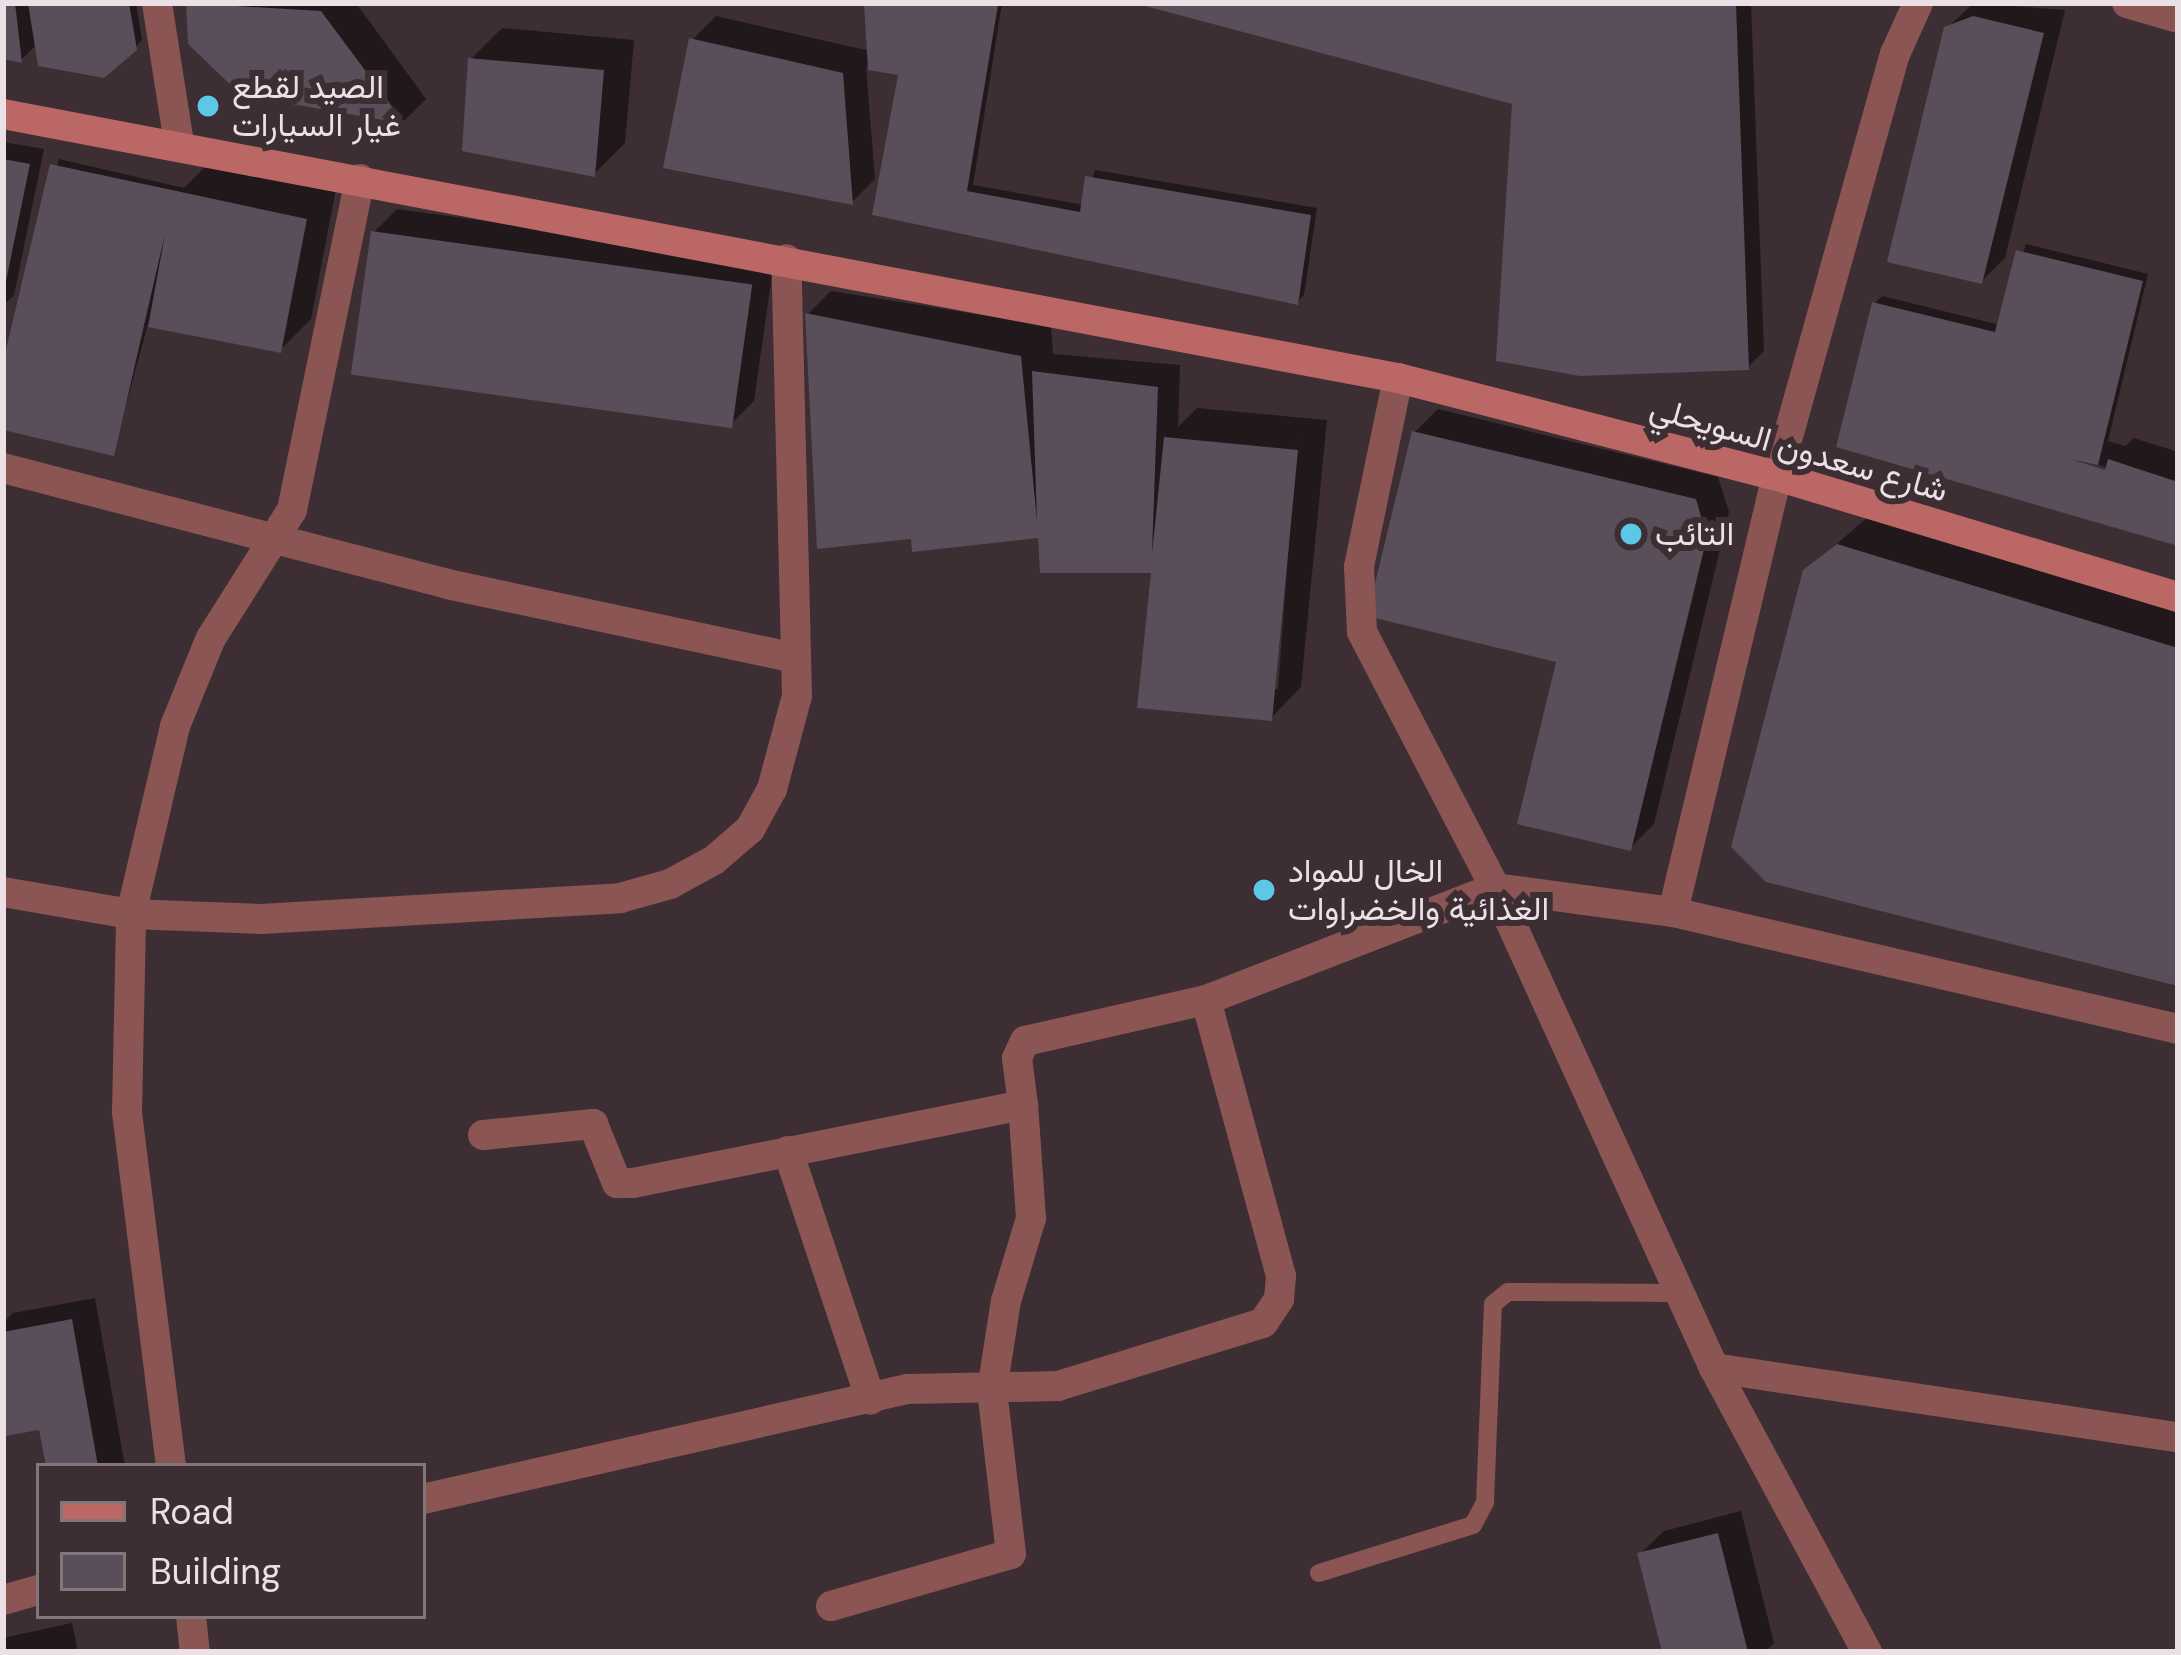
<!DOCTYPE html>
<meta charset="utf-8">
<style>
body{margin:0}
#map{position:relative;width:2181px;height:1655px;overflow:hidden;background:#3c2e33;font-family:"DM Sans",Vazirmatn,sans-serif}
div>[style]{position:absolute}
.shadow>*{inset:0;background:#0007}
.building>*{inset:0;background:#594e59;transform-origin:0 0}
.service>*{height:18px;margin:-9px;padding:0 9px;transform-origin:9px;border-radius:9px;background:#8b5554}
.minor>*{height:30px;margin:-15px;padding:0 15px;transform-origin:15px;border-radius:15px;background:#8b5554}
.secondary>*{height:30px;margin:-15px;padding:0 15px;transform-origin:15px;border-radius:15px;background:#bb6765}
.dots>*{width:33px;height:33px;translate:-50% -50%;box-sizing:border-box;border:6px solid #3c2e33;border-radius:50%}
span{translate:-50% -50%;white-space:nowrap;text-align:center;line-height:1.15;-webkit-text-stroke:12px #3c2e33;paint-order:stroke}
.poi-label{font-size:33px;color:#ebe1e4}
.left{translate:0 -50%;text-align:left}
.street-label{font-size:33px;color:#ebe1e4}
.frame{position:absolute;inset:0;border:6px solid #ebe1e4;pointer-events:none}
.legend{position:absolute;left:36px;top:1463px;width:390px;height:156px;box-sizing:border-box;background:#3c2e33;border:3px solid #82767a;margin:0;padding:15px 21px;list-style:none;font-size:36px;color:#ebe1e4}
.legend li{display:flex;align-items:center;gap:24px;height:60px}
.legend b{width:60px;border:3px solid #82767a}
</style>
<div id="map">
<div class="shadow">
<i style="clip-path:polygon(3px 3px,136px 3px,142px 40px,135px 48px,37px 44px,21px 60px,3px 56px)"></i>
<i style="clip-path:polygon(189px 3px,356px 3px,426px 99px,404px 121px,242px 92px,191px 43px)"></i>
<i style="clip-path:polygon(867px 3px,1002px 3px,973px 185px,1084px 205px,1095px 170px,1317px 208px,1304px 295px,1297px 302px,876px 213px,902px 73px,866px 67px,875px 179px,852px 202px,692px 40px,716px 16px,870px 51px)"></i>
<i style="clip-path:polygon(1139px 3px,1751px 3px,1764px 351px,1748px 367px,1516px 102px)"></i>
<i style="clip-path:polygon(1974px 3px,2065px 10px,2005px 258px,1982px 281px,1947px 28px)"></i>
<i style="clip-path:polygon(502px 28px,634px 40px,625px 143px,594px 174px,471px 59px)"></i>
<i style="clip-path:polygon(3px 142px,44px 149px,14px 295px,3px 306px)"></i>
<i style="clip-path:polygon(59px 159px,184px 188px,208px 164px,336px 189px,311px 319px,280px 350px,148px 324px,113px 452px,3px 427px,3px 375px)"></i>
<i style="clip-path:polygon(397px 209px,774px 261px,754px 401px,731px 424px,374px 232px)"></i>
<i style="clip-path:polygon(evenodd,2026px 244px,2148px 274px,2108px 441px,2125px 446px,2134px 438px,2178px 452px,2178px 543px,2041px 498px,1875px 303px,1882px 296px,2000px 325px,2026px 244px,2069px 455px,2120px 472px,2118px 477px,2069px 461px,2069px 455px)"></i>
<i style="clip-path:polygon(evenodd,831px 291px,1051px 326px,1053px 354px,1180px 365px,1178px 427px,1197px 408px,1327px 420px,1301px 687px,1271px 718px,1154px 570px,1041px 535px,914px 532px,808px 314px,831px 291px,1297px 435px,1278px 689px,1272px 689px,1297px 435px)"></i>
<i style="clip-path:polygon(1438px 409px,1718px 477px,1729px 512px,1654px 824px,1630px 848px,1559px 660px,1414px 433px)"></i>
<i style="clip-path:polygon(1870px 515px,2178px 609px,2178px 983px,1806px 571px)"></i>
<i style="clip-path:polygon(95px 1298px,125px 1466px,49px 1466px,41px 1427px,7px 1433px,3px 1323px,13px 1313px)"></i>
<i style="clip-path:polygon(1741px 1511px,1774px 1643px,1765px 1652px,1665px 1652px,1640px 1554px,1664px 1531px)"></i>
<i style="clip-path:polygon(72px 1623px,78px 1652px,3px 1652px,3px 1638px)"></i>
</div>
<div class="building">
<i style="clip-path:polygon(3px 3px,15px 3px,22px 63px,3px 59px)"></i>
<i style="clip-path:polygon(28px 3px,129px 3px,137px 50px,104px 78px,38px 66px)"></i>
<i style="clip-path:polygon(186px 3px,321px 11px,405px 124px,241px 95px,188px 44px)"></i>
<i style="clip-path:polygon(864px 3px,998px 5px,967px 191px,1080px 212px,1085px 176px,1311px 215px,1298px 305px,872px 215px,898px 75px,868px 70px)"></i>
<i style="clip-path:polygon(1134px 3px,1736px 3px,1749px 370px,1580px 376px,1496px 361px,1512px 104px)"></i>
<i style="clip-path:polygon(1973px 16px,2044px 33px,1982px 284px,1887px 262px,1944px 27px)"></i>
<i style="clip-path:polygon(689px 38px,843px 73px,853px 205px,663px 168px)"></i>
<i style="clip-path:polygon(468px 58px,604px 70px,595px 177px,462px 151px)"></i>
<i style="clip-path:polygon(3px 159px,30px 164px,5px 286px,3px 286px)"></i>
<i style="clip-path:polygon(50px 164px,307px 219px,281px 353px,148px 327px,165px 234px,114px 456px,3px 430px,3px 362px)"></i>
<i style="left:371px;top:231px;width:385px;height:145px;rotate:8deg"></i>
<i style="clip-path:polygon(2016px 250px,2143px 281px,2098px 465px,2070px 459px,2105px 470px,2108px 459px,2178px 482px,2178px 546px,1836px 447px,1872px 302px,1995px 332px)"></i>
<i style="clip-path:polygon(805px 313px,1021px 356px,1037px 521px,1032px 371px,1158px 387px,1152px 554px,1164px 437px,1298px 450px,1272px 721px,1137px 708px,1151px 573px,1040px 573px,1038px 538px,912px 552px,911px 539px,817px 549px)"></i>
<i style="clip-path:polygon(1412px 431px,1696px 499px,1707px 537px,1631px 851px,1517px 824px,1556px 662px,1367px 616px)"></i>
<i style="clip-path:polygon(1837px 544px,2178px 648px,2178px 986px,1766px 882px,1731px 847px,1803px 570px)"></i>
<i style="clip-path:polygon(72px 1319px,98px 1466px,46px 1466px,39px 1430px,5px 1436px,3px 1332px)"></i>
<i style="clip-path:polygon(1718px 1533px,1748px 1652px,1662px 1652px,1637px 1553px)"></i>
</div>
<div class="service">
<i style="left:1319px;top:1573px;width:161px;rotate:-17.3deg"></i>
<i style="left:1473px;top:1525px;width:26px;rotate:-62deg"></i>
<i style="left:1485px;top:1502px;width:198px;rotate:-87.7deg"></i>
<i style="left:1493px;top:1304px;width:19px;rotate:-39deg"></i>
<i style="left:1508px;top:1292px;width:172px;rotate:0.3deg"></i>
</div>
<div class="minor">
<i style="left:157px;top:3px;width:143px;rotate:81.1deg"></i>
<i style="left:2127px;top:3px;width:53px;rotate:16.4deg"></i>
<i style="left:1398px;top:378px;width:193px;rotate:101.7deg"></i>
<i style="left:1359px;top:567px;width:65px;rotate:87.4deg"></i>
<i style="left:1362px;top:632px;width:288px;rotate:62.5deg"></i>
<i style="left:1495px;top:888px;width:528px;rotate:65.48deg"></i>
<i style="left:1714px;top:1368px;width:323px;rotate:61.7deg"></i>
<i style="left:3px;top:468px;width:459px;rotate:14.6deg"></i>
<i style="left:447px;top:584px;width:356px;rotate:12deg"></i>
<i style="left:3px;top:892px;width:130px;rotate:9.8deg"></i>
<i style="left:131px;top:914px;width:130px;rotate:2.2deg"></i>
<i style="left:261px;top:919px;width:360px;rotate:-3.3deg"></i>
<i style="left:620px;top:898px;width:52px;rotate:-15.6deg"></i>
<i style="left:670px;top:884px;width:50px;rotate:-28.6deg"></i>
<i style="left:714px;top:860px;width:48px;rotate:-40.7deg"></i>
<i style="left:750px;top:829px;width:46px;rotate:-61.2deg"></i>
<i style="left:772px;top:789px;width:96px;rotate:-75deg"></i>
<i style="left:797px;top:696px;width:437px;rotate:-91.4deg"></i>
<i style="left:1673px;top:912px;width:448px;rotate:-76.6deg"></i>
<i style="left:1777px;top:476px;width:438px;rotate:-74.4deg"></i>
<i style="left:1895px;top:54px;width:56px;rotate:-65.7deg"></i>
<i style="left:483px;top:1135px;width:111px;rotate:-5.7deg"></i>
<i style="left:593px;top:1124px;width:64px;rotate:67.9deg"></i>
<i style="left:617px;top:1183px;width:16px"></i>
<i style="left:633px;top:1183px;width:398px;rotate:-11.3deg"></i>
<i style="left:1023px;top:1105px;width:47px;rotate:-97.3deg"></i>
<i style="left:1017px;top:1058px;width:19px;rotate:-65deg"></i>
<i style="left:1025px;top:1041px;width:186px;rotate:-12.8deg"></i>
<i style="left:788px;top:1151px;width:262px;rotate:71.6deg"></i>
<i style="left:1714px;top:1368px;width:469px;rotate:8.5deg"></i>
<i style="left:171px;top:1466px;width:357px;rotate:-97.1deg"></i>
<i style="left:127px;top:1112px;width:198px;rotate:-88.8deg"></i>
<i style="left:131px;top:914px;width:193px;rotate:-76.8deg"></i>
<i style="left:175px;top:726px;width:95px;rotate:-67.8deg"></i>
<i style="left:211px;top:638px;width:151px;rotate:-57.7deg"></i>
<i style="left:292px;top:510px;width:338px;rotate:-78.4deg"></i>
<i style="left:423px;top:1499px;width:496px;rotate:-12.8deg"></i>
<i style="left:907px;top:1389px;width:151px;rotate:-1.1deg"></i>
<i style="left:1058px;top:1386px;width:214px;rotate:-17.1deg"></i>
<i style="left:1263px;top:1323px;width:29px;rotate:-56deg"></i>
<i style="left:1279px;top:1299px;width:23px;rotate:-85deg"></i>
<i style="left:1281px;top:1276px;width:286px;rotate:-105.2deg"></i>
<i style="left:1206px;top:1000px;width:310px;rotate:-21.2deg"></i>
<i style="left:1495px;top:888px;width:180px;rotate:7.7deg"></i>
<i style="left:1673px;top:912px;width:518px;rotate:13.04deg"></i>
<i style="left:3px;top:1600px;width:37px;rotate:-16deg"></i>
<i style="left:831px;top:1606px;width:187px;rotate:-16.1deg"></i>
<i style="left:1011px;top:1554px;width:165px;rotate:-96.6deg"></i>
<i style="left:992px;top:1390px;width:90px;rotate:-81.1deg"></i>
<i style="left:1006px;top:1301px;width:87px;rotate:-73.2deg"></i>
<i style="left:1031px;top:1218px;width:113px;rotate:-94deg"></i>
<i style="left:191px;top:1616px;width:36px;rotate:84deg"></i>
</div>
<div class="secondary">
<i style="left:3px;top:114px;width:1420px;rotate:10.72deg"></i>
<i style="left:1398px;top:378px;width:391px;rotate:14.5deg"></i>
<i style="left:1777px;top:476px;width:419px;rotate:16.8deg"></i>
</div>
<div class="dots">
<i style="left:208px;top:106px;background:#5cc7e8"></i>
<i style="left:1631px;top:534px;background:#5cc7e8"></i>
<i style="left:1264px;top:890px;background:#5cc7e8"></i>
</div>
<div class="poi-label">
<span class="left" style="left:232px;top:106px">الصيد لقطع<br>غيار السيارات</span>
<span class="left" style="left:1655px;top:534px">التائب</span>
<span class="left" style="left:1288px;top:890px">الخال للمواد<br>الغذائية والخضراوات</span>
</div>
<div class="street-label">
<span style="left:1799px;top:449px;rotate:16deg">شارع سعدون السويحلي</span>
</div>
<div class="frame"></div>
<ul class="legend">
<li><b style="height:15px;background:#bb6765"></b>Road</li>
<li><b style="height:33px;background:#594e59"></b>Building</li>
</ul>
</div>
